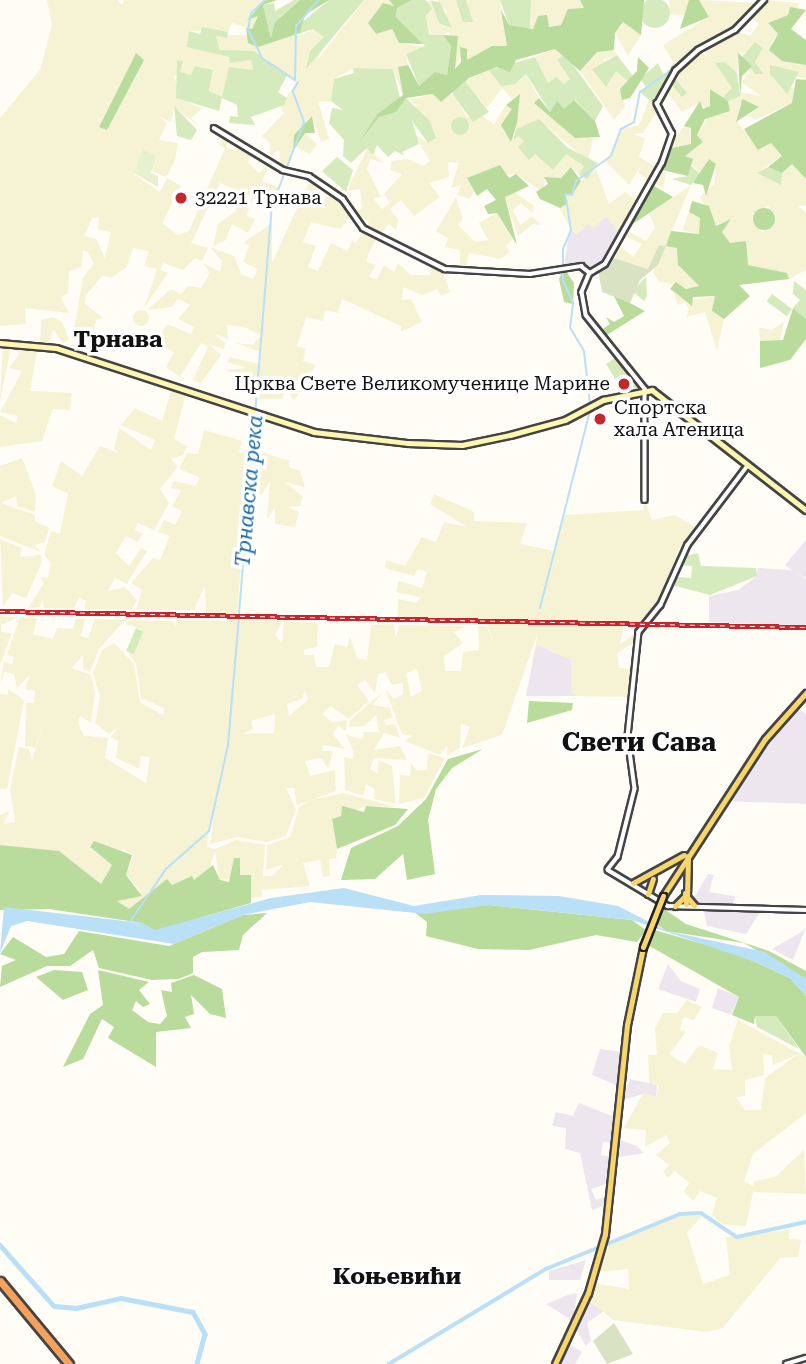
<!DOCTYPE html>
<meta charset="utf-8">
<style>
body{margin:0}
#map{position:relative;width:806px;height:1364px;overflow:hidden;background:#fffdf5;font-family:"Roboto Serif",serif}
div>[style]{position:absolute}
.industrial>*{inset:0;background:#eee6ef}
.farmland>*{inset:0;background:#f6f3d4}
.round{border-radius:50%}
.green>*{inset:0;background:#d5ebbd;transform-origin:0 0}
.forest>*{inset:0;background:#b9dc9c}
.cemetery>*{inset:0;background:#d9e3c4}
.pitch>*{inset:0;background:#e6f2cf}
.water>*{inset:0;background:#b9e0f7}
.stream>*{height:2px;margin:-1px;padding:0 1px;transform-origin:1px;border-radius:1px;background:#b9e0f7}
.canal>*{height:3.5px;margin:-1.75px;padding:0 1.75px;transform-origin:1.75px;border-radius:1.75px;background:#b9e0f7}
.river>*{height:4.5px;margin:-2.25px;padding:0 2.25px;transform-origin:2.25px;border-radius:2.25px;background:#b9e0f7}
.roads{filter:drop-shadow(2px 0 #444) drop-shadow(-2px 0 #444) drop-shadow(0 2px #444) drop-shadow(0 -2px #444)}
.tertiary>*{height:3.5px;margin:-1.75px;padding:0 1.75px;transform-origin:1.75px;border-radius:1.75px;background:#fff}
.secondary>*{height:4.5px;margin:-2.25px;padding:0 2.25px;transform-origin:2.25px;border-radius:2.25px;background:#fff6b0}
.primary>*{height:5px;margin:-2.5px;padding:0 2.5px;transform-origin:2.5px;border-radius:2.5px;background:#f9d66b}
.motorway>*{height:7px;margin:-3.5px;padding:0 3.5px;transform-origin:3.5px;border-radius:3.5px;background:#f5a25d}
.rail>*{height:4.5px;margin-top:-2.25px;transform-origin:0;background:repeating-linear-gradient(90deg,#fff 0 5px,#c4262e 0 10px);box-sizing:border-box;border-block:2px solid #c4262e}
.bridges{filter:drop-shadow(2px 0 #222) drop-shadow(-2px 0 #222) drop-shadow(0 2px #222) drop-shadow(0 -2px #222)}
.primary-bridge>*{height:5px;margin:-2.5px;padding:0 2.5px;transform-origin:2.5px;border-radius:2.5px;background:#f9d66b}
.dots>*{width:19px;height:19px;translate:-50% -50%;box-sizing:border-box;border:4px solid #fff;border-radius:50%}
span{translate:-50% -50%;white-space:nowrap;text-align:center;line-height:1.15;-webkit-text-stroke:7px #fff;paint-order:stroke}
.poi-label{font-size:19px;color:#111}
.left{translate:0 -50%;text-align:left}
.right{translate:-100% -50%;text-align:right}
.water-label{font-size:21px;color:#1768a6;font-style:italic}
.quarter-label{font-size:23px;color:#111;font-weight:700}
.district-label{font-size:26px;color:#111;font-weight:700}
</style>
<div id="map">
<div class="industrial">
<i style="clip-path:polygon(606px 216px,623px 231px,607px 259px,590px 273px,564px 268px,569px 231px)"></i>
<i style="clip-path:polygon(806px 540px,806px 578px,794px 571px,806px 579px,806px 626px,709px 622px,709px 596px,738px 590px,756px 577px,758px 568px,792px 570px,785px 565px)"></i>
<i style="clip-path:polygon(536px 644px,571px 660px,571px 691px,577px 696px,526px 696px)"></i>
<i style="clip-path:polygon(797px 707px,806px 714px,806px 804px,726px 801px)"></i>
<i style="clip-path:polygon(708px 874px,714px 875px,709px 892px,745px 898px,735px 897px,733px 905px,691px 903px)"></i>
<i style="clip-path:polygon(703px 907px,762px 909px,746px 934px,707px 926px)"></i>
<i style="clip-path:polygon(806px 927px,793px 960px,772px 949px,803px 931px)"></i>
<i style="clip-path:polygon(668px 964px,681px 981px,700px 989px,696px 1002px,658px 989px)"></i>
<i style="clip-path:polygon(718px 988px,739px 997px,731px 1015px,712px 1008px)"></i>
<i style="clip-path:polygon(600px 1049px,623px 1052px,621px 1087px,592px 1075px)"></i>
<i style="clip-path:polygon(630px 1079px,657px 1085px,656px 1098px,644px 1094px,622px 1100px)"></i>
<i style="clip-path:polygon(579px 1103px,617px 1118px,614px 1143px,603px 1142px,601px 1155px,613px 1157px,611px 1182px,591px 1189px,596px 1200px,610px 1195px,609px 1204px,592px 1210px,580px 1153px,565px 1149px,566px 1128px,552px 1126px,556px 1112px,573px 1116px)"></i>
<i style="clip-path:polygon(620px 1140px,637px 1146px,644px 1153px,619px 1157px)"></i>
<i style="clip-path:polygon(586px 1260px,580px 1280px,549px 1280px,549px 1271px)"></i>
<i style="clip-path:polygon(577px 1293px,573px 1321px,546px 1304px,568px 1295px)"></i>
<i style="clip-path:polygon(587px 1300px,604px 1311px,587px 1323px,591px 1340px,586px 1346px,575px 1327px)"></i>
<i style="clip-path:polygon(569px 1344px,582px 1352px,575px 1364px,559px 1364px)"></i>
</div>
<div class="farmland">
<i style="clip-path:polygon(evenodd,47px 0,118px 0,122px 5px,124px 0,265px 0,248px 15px,258px 16px,252px 29px,232px 23px,228px 32px,189px 31px,233px 61px,251px 60px,254px 70px,222px 98px,209px 92px,213px 70px,196px 66px,191px 75px,173px 76px,186px 101px,202px 109px,191px 118px,200px 127px,174px 107px,171px 122px,158px 116px,167px 123px,159px 140px,178px 143px,175px 161px,166px 177px,152px 171px,157px 156px,143px 150px,134px 174px,160px 192px,167px 178px,181px 186px,162px 223px,178px 235px,189px 231px,225px 148px,219px 145px,224px 134px,231px 138px,226px 147px,236px 151px,243px 143px,253px 150px,248px 162px,259px 173px,270px 164px,262px 181px,279px 187px,272px 207px,254px 197px,246px 215px,255px 219px,248px 233px,232px 224px,226px 240px,213px 246px,218px 224px,236px 211px,231px 196px,249px 203px,253px 197px,220px 183px,191px 243px,208px 248px,202px 261px,195px 258px,183px 270px,163px 263px,160px 270px,168px 273px,144px 308px,157px 269px,144px 266px,149px 251px,133px 248px,127px 267px,111px 278px,103px 275px,86px 295px,85px 304px,104px 318px,96px 320px,93px 334px,107px 337px,103px 349px,85px 347px,83px 354px,72px 345px,81px 338px,74px 329px,83px 278px,94px 263px,88px 252px,83px 251px,81px 267px,69px 272px,68px 293px,61px 297px,69px 313px,25px 308px,26px 324px,0 326px,0 118px,40px 70px,52px 25px,47px 0,136px 53px,107px 130px,99px 127px,99px 126px,136px 53px,47px 0,92px 218px,99px 218px,98px 229px,111px 232px,105px 258px,96px 239px,84px 236px,92px 218px)"></i>
<i style="clip-path:polygon(364px 0,389px 0,394px 6px,383px 3px,368px 23px,376px 34px,392px 29px,399px 43px,425px 47px,406px 54px,408px 65px,398px 67px,403px 95px,393px 69px,354px 68px,334px 79px,331px 102px,318px 101px,329px 139px,321px 142px,312px 116px,304px 122px,287px 169px,281px 167px,279px 150px,269px 156px,270px 144px,262px 136px,284px 113px,280px 108px,296px 82px,259px 53px,220px 50px,216px 35px,246px 35px,258px 47px,290px 31px,300px 36px,313px 29px,325px 37px,317px 61px)"></i>
<i style="clip-path:polygon(433px 0,439px 22px,447px 12px,437px 0,456px 0,472px 22px,466px 0,500px 0,507px 46px,467px 61px,462px 53px,454px 70px,449px 32px,433px 40px,429px 35px,424px 2px)"></i>
<i style="clip-path:polygon(531px 0,580px 0,585px 8px,561px 25px,530px 29px)"></i>
<i style="clip-path:polygon(669px 0,689px 0,688px 16px,670px 14px)"></i>
<i style="clip-path:polygon(699px 0,759px 3px,735px 27px,674px 63px,663px 45px,709px 17px)"></i>
<i style="clip-path:polygon(evenodd,764px 0,799px 3px,796px 13px,789px 7px,788px 15px,768px 24px,778px 34px,772px 42px,776px 55px,806px 65px,806px 80px,770px 66px,773px 78px,797px 90px,792px 103px,755px 120px,748px 116px,757px 109px,741px 105px,736px 121px,761px 149px,771px 142px,782px 156px,757px 173px,783px 179px,779px 176px,792px 164px,806px 179px,806px 206px,798px 206px,806px 213px,806px 270px,789px 279px,787px 273px,748px 265px,721px 232px,731px 220px,715px 225px,700px 197px,714px 184px,716px 164px,709px 159px,700px 174px,685px 156px,703px 142px,697px 135px,712px 112px,730px 111px,728px 101px,740px 92px,761px 96px,741px 82px,750px 72px,746px 67px,764px 74px,755px 62px,763px 48px,738px 54px,737px 73px,725px 63px,716px 64px,733px 88px,722px 98px,710px 89px,714px 101px,706px 109px,700px 102px,682px 112px,665px 89px,669px 81px,687px 93px,673px 76px,698px 50px,707px 57px,703px 47px,735px 30px,750px 36px,759px 24px,751px 17px,764px 0,768px 205px,773px 221px,762px 233px,752px 219px,768px 205px)"></i>
<i style="clip-path:polygon(628px 19px,641px 35px,628px 56px,615px 33px)"></i>
<i style="clip-path:polygon(555px 49px,565px 54px,557px 61px,570px 79px,564px 84px,548px 84px,535px 57px)"></i>
<i style="clip-path:polygon(614px 50px,617px 55px,603px 60px,610px 75px,617px 71px,629px 82px,620px 89px,625px 106px,614px 120px,580px 71px,597px 51px)"></i>
<i style="clip-path:polygon(489px 70px,501px 86px,525px 73px,539px 98px,535px 103px,575px 138px,583px 133px,593px 139px,588px 161px,539px 120px,516px 129px,519px 95px,512px 99px,502px 88px,487px 108px,465px 81px)"></i>
<i style="clip-path:polygon(evenodd,433px 94px,453px 95px,467px 117px,481px 115px,494px 124px,506px 105px,512px 108px,513px 141px,518px 135px,524px 141px,529px 160px,535px 153px,565px 153px,585px 166px,579px 175px,571px 167px,560px 178px,545px 178px,543px 192px,516px 174px,467px 178px,474px 191px,470px 199px,457px 195px,461px 185px,451px 188px,459px 163px,448px 162px,449px 177px,429px 183px,440px 197px,414px 216px,401px 200px,390px 209px,398px 220px,396px 230px,389px 224px,377px 238px,368px 254px,367px 262px,376px 265px,369px 277px,377px 279px,384px 265px,394px 272px,398px 263px,411px 275px,430px 275px,431px 265px,442px 270px,450px 292px,441px 296px,437px 289px,422px 295px,403px 287px,402px 300px,411px 299px,422px 322px,401px 332px,401px 326px,342px 299px,338px 313px,325px 310px,323px 321px,306px 317px,297px 346px,306px 349px,303px 361px,316px 365px,294px 401px,286px 389px,282px 399px,256px 399px,256px 392px,245px 388px,246px 379px,225px 370px,247px 368px,227px 362px,230px 357px,259px 364px,260px 352px,236px 343px,253px 345px,261px 335px,244px 327px,227px 325px,228px 339px,215px 334px,226px 344px,224px 349px,210px 345px,221px 355px,201px 383px,193px 380px,208px 347px,201px 343px,180px 377px,166px 367px,174px 352px,156px 344px,150px 349px,138px 338px,140px 332px,156px 343px,167px 324px,191px 334px,194px 327px,178px 319px,190px 305px,178px 299px,172px 307px,147px 310px,171px 289px,181px 294px,188px 286px,201px 288px,210px 273px,203px 263px,220px 272px,222px 261px,210px 247px,234px 256px,241px 274px,253px 279px,258px 269px,243px 262px,249px 245px,243px 243px,272px 223px,272px 263px,310px 180px,317px 185px,313px 193px,324px 200px,330px 193px,352px 213px,362px 208px,360px 189px,347px 191px,367px 148px,383px 163px,370px 159px,367px 169px,381px 197px,373px 198px,382px 209px,390px 203px,384px 194px,402px 174px,390px 170px,391px 161px,408px 159px,423px 166px,430px 161px,415px 135px,428px 143px,434px 130px,411px 100px,433px 94px,352px 213px,369px 221px,356px 243px,352px 240px,348px 251px,331px 243px,318px 271px,308px 267px,316px 246px,303px 242px,311px 222px,341px 229px,352px 213px)"></i>
<i style="clip-path:polygon(649px 100px,658px 110px,643px 133px,634px 134px,645px 139px,639px 157px,666px 173px,663px 188px,638px 173px,641px 165px,629px 185px,606px 162px,621px 129px,639px 125px)"></i>
<i style="clip-path:polygon(684px 126px,690px 128px,691px 144px,667px 149px)"></i>
<i style="clip-path:polygon(305px 133px,317px 144px,310px 154px,294px 146px)"></i>
<i style="clip-path:polygon(596px 169px,609px 204px,625px 192px,641px 203px,624px 229px,646px 241px,655px 227px,649px 213px,691px 185px,666px 245px,677px 248px,680px 268px,699px 286px,695px 290px,658px 281px,653px 272px,665px 246px,659px 245px,649px 269px,614px 260px,621px 247px,633px 257px,642px 244px,620px 234px,606px 216px,594px 228px,588px 224px,576px 235px,571px 230px,560px 208px,565px 194px)"></i>
<i style="clip-path:polygon(514px 192px,534px 206px,533px 213px,521px 203px,513px 210px,520px 225px,532px 216px,541px 225px,533px 224px,518px 236px,505px 197px)"></i>
<i style="clip-path:polygon(456px 197px,463px 219px,458px 225px,475px 242px,488px 240px,479px 223px,497px 213px,513px 239px,506px 246px,510px 252px,500px 259px,469px 253px,466px 270px,460px 269px,460px 250px,445px 247px,448px 238px,436px 231px)"></i>
<i style="clip-path:polygon(689px 212px,700px 218px,699px 234px,682px 230px)"></i>
<i style="clip-path:polygon(673px 291px,693px 300px,715px 296px,724px 319px,717px 351px,705px 312px,687px 317px,689px 309px,685px 302px,678px 305px)"></i>
<i class="round" style="left:133px;top:310px;width:16px;height:16px"></i>
<i style="clip-path:polygon(53px 317px,62px 322px,69px 340px,63px 343px,53px 329px,49px 344px,40px 341px,41px 320px)"></i>
<i style="clip-path:polygon(784px 322px,779px 343px,760px 341px,759px 327px,771px 330px)"></i>
<i style="clip-path:polygon(12px 343px,0 401px,3px 344px)"></i>
<i style="clip-path:polygon(15px 343px,38px 346px,30px 391px,72px 393px,70px 410px,53px 409px,42px 441px,0 447px,0 415px,16px 423px,18px 416px,0 412px,22px 371px,9px 368px,19px 354px)"></i>
<i style="clip-path:polygon(172px 388px,186px 393px,174px 439px,187px 446px,183px 455px,171px 459px,178px 466px,160px 489px,169px 503px,154px 530px,138px 523px,135px 530px,143px 534px,137px 542px,126px 536px,116px 553px,129px 566px,141px 548px,147px 551px,127px 584px,115px 578px,108px 591px,125px 587px,137px 600px,132px 609px,84px 609px,86px 601px,79px 597px,74px 608px,44px 608px,42px 600px,40px 607px,28px 608px,44px 583px,40px 577px,48px 578px,51px 564px,44px 554px,51px 531px,60px 534px,68px 494px,52px 486px,61px 461px,82px 476px,100px 446px,119px 453px,114px 449px,119px 428px,151px 450px,155px 440px,121px 425px,135px 408px,162px 421px)"></i>
<i style="clip-path:polygon(204px 430px,242px 441px,239px 452px,250px 454px,237px 615px,206px 613px,205px 586px,194px 610px,136px 610px,142px 590px,131px 583px,153px 558px,160px 560px,170px 536px,158px 532px,164px 520px,175px 525px,182px 511px,172px 506px,181px 491px,171px 488px,174px 481px,196px 486px,199px 477px,179px 469px,187px 453px,198px 454px)"></i>
<i style="clip-path:polygon(253px 450px,290px 461px,289px 467px,300px 471px,305px 487px,285px 482px,303px 497px,300px 506px,288px 507px,299px 512px,295px 527px,275px 524px,275px 507px,267px 519px,270px 481px,262px 495px,252px 492px,261px 474px,252px 470px)"></i>
<i style="clip-path:polygon(22px 458px,36px 495px,35px 512px,17px 506px,16px 496px,1px 503px,35px 515px,35px 521px,49px 528px,45px 542px,35px 545px,41px 552px,0 536px,0 466px)"></i>
<i style="clip-path:polygon(434px 494px,474px 512px,474px 521px,527px 523px,520px 544px,555px 551px,564px 515px,643px 510px,645px 501px,652px 520px,675px 515px,698px 529px,685px 550px,678px 548px,674px 574px,647px 623px,398px 618px,398px 599px,417px 603px,420px 597px,396px 592px,399px 581px,422px 588px,427px 572px,418px 569px,414px 576px,385px 568px,386px 560px,405px 566px,422px 537px,436px 542px,444px 522px,467px 527px,430px 504px)"></i>
<i style="clip-path:polygon(0 539px,22px 548px,20px 557px,41px 555px,42px 562px,26px 598px,12px 593px,3px 607px)"></i>
<i style="clip-path:polygon(0 616px,18px 617px,1px 625px,1px 632px,12px 633px,0 665px)"></i>
<i style="clip-path:polygon(evenodd,20px 617px,37px 618px,33px 634px,53px 639px,57px 628px,73px 629px,76px 618px,85px 619px,81px 636px,88px 638px,95px 619px,125px 620px,99px 649px,90px 672px,83px 669px,83px 655px,72px 668px,91px 675px,95px 693px,91px 723px,80px 716px,78px 724px,84px 736px,108px 738px,105px 758px,146px 783px,150px 757px,141px 756px,139px 769px,116px 758px,118px 741px,111px 737px,119px 726px,109px 734px,95px 723px,100px 697px,93px 673px,102px 650px,114px 643px,134px 664px,140px 702px,163px 715px,164px 708px,141px 698px,136px 664px,129px 654px,143px 630px,126px 624px,129px 620px,173px 621px,175px 626px,177px 620px,283px 621px,275px 635px,282px 643px,284px 621px,318px 623px,317px 647px,304px 649px,304px 655px,314px 655px,316px 667px,329px 667px,335px 644px,347px 647px,350px 637px,358px 659px,367px 660px,371px 625px,394px 624px,396px 639px,399px 625px,466px 626px,454px 632px,463px 643px,444px 656px,445px 671px,461px 671px,463px 652px,479px 650px,478px 625px,487px 627px,494px 644px,487px 624px,624px 624px,620px 644px,638px 632px,639px 640px,617px 653px,619px 668px,633px 669px,628px 697px,577px 696px,571px 691px,571px 660px,536px 644px,537px 635px,502px 735px,462px 748px,470px 727px,461px 724px,460px 748px,447px 756px,447px 746px,440px 755px,405px 741px,412px 736px,402px 734px,385px 688px,394px 699px,403px 694px,403px 683px,392px 685px,385px 672px,378px 674px,375px 693px,365px 680px,357px 685px,369px 701px,349px 719px,331px 706px,322px 714px,332px 722px,347px 720px,346px 731px,338px 726px,333px 734px,345px 749px,323px 745px,322px 751px,333px 751px,328px 769px,321px 758px,305px 761px,310px 776px,335px 770px,336px 791px,297px 805px,294px 788px,286px 788px,296px 809px,286px 836px,267px 842px,237px 837px,210px 844px,215px 807px,208px 835px,207px 847px,215px 849px,236px 840px,265px 845px,263px 876px,272px 876px,284px 864px,266px 870px,267px 845px,290px 837px,299px 807px,311px 800px,343px 793px,397px 807px,366px 806px,332px 819px,337px 849px,336px 858px,329px 859px,330px 876px,323px 877px,320px 860px,303px 863px,310px 886px,262px 890px,262px 897px,250px 898px,251px 876px,219px 880px,215px 851px,208px 875px,172px 885px,167px 880px,130px 910px,116px 901px,141px 892px,126px 874px,134px 855px,123px 849px,118px 854px,94px 842px,90px 848px,112px 865px,101px 884px,59px 851px,0 845px,0 815px,10px 811px,3px 824px,15px 822px,10px 789px,19px 747px,29px 749px,32px 760px,43px 725px,35px 748px,25px 746px,26px 703px,34px 703px,35px 691px,25px 689px,30px 675px,17px 688px,14px 674px,5px 672px,0 683px,4px 662px,12px 664px,14px 657px,7px 655px,20px 617px,417px 669px,422px 691px,411px 697px,406px 673px,417px 669px,20px 617px,305px 690px,308px 700px,289px 716px,287px 704px,302px 699px,305px 690px,20px 617px,275px 714px,274px 733px,243px 734px,253px 729px,251px 721px,275px 714px)"></i>
<i style="clip-path:polygon(8px 689px,24px 700px,7px 789px,0 789px,0 694px,8px 695px)"></i>
<i style="clip-path:polygon(383px 692px,372px 705px,390px 708px,393px 718px,384px 720px,386px 725px,395px 724px,400px 738px,384px 733px,374px 750px,400px 746px,407px 760px,374px 758px,370px 769px,378px 774px,378px 760px,392px 766px,396px 804px,374px 799px,375px 789px,366px 784px,363px 796px,345px 790px,344px 757px,353px 759px,354px 752px,346px 735px,362px 739px,364px 732px,379px 732px,376px 715px,364px 726px,349px 727px,350px 720px)"></i>
<i style="clip-path:polygon(428px 753px,445px 758px,424px 798px,399px 804px,400px 775px,410px 776px,411px 763px,416px 770px,427px 770px)"></i>
<i style="clip-path:polygon(evenodd,687px 1000px,702px 1007px,694px 1020px,684px 1017px,680px 1029px,686px 1032px,669px 1054px,685px 1064px,699px 1045px,718px 1053px,713px 1069px,732px 1070px,729px 1045px,738px 1020px,806px 1057px,806px 1113px,753px 1154px,744px 1181px,754px 1187px,754px 1181px,775px 1177px,804px 1150px,806px 1194px,753px 1192px,746px 1226px,722px 1224px,712px 1215px,717px 1198px,700px 1191px,693px 1201px,684px 1192px,689px 1183px,675px 1171px,668px 1178px,663px 1172px,669px 1165px,656px 1155px,670px 1143px,666px 1135px,645px 1147px,646px 1130px,624px 1128px,643px 1093px,657px 1097px,658px 1085px,649px 1083px,648px 1055px,657px 1055px,655px 1028px,663px 1013px,677px 1013px,687px 1000px,763px 1054px,772px 1055px,773px 1065px,798px 1054px,765px 1078px,761px 1110px,745px 1110px,736px 1097px,745px 1096px,745px 1080px,764px 1075px,763px 1054px)"></i>
<i style="clip-path:polygon(685px 1214px,702px 1216px,687px 1233px,703px 1284px,730px 1275px,726px 1237px,789px 1230px,789px 1239px,801px 1240px,798px 1257px,780px 1258px,723px 1328px,707px 1332px,613px 1320px,588px 1299px,594px 1283px,629px 1289px,628px 1269px,598px 1272px,605px 1244px)"></i>
</div>
<div class="green">
<i class="round" style="left:640px;top:-2px;width:30px;height:30px"></i>
<i style="clip-path:polygon(294px 0,300px 0,280px 17px,271px 38px,263px 5px,274px 3px,275px 11px)"></i>
<i style="clip-path:polygon(329px 0,364px 0,306px 69px,310px 51px,324px 37px,313px 29px,298px 34px,301px 23px)"></i>
<i style="clip-path:polygon(412px 0,426px 0,432px 9px,426px 15px,429px 35px,443px 35px,451px 46px,447px 75px,435px 73px,419px 86px,406px 54px,425px 46px,396px 17px,397px 8px)"></i>
<i style="clip-path:polygon(456px 0,466px 0,473px 22px,463px 22px)"></i>
<i style="clip-path:polygon(500px 0,531px 0,530px 29px,509px 25px)"></i>
<i style="clip-path:polygon(431px 1px,440px 2px,452px 28px,439px 23px)"></i>
<i style="clip-path:polygon(202px 27px,228px 32px,227px 38px,216px 36px,220px 50px,254px 51px,288px 74px,278px 92px,287px 98px,284px 105px,251px 117px,255px 125px,229px 123px,230px 116px,238px 117px,237px 105px,222px 98px,219px 111px,176px 98px,177px 60px,183px 61px,180px 72px,191px 75px,195px 66px,213px 70px,209px 91px,222px 97px,229px 67px,253px 70px,251px 60px,230px 63px,229px 57px,187px 47px,189px 31px,200px 34px)"></i>
<i style="clip-path:polygon(755px 42px,763px 48px,755px 62px,764px 74px,755px 74px,742px 57px)"></i>
<i style="clip-path:polygon(565px 54px,603px 106px,595px 121px,575px 100px,564px 109px,557px 102px,550px 112px,526px 74px,515px 84px,501px 86px,489px 70px,535px 57px,548px 83px,556px 77px,564px 84px,570px 79px,557px 60px)"></i>
<i style="clip-path:polygon(617px 55px,633px 76px,629px 82px,616px 71px,606px 87px,592px 69px)"></i>
<i style="clip-path:polygon(725px 62px,737px 73px,740px 96px,728px 101px,722px 98px,732px 88px,715px 63px)"></i>
<i style="clip-path:polygon(658px 63px,664px 76px,674px 63px,678px 67px,673px 76px,687px 93px,682px 97px,670px 82px,656px 106px,640px 92px,646px 87px,640px 79px)"></i>
<i style="clip-path:polygon(770px 65px,799px 72px,787px 94px,770px 74px)"></i>
<i style="clip-path:polygon(353px 68px,393px 69px,400px 98px,377px 114px,360px 142px,379px 117px,406px 98px,430px 121px,436px 138px,428px 143px,412px 121px,419px 144px,402px 152px,405px 156px,395px 151px,388px 157px,377px 145px,373px 155px,367px 148px,351px 163px,343px 156px,344px 140px,329px 123px,332px 108px,343px 110px,331px 101px,334px 79px,354px 73px)"></i>
<i style="clip-path:polygon(465px 81px,489px 112px,473px 122px,453px 95px,452px 88px)"></i>
<i style="clip-path:polygon(174px 106px,197px 130px,191px 140px,177px 136px)"></i>
<i class="round" style="left:451px;top:117px;width:18px;height:18px"></i>
<i style="clip-path:polygon(539px 119px,568px 148px,598px 163px,587px 179px,579px 175px,584px 166px,566px 154px,553px 170px,535px 154px,529px 160px,518px 147px,524px 141px,518px 136px,513px 141px,516px 129px)"></i>
<i style="clip-path:polygon(337px 157px,353px 170px,346px 192px,322px 171px)"></i>
<i style="clip-path:polygon(691px 166px,700px 174px,691px 185px,672px 179px,688px 176px)"></i>
<i style="clip-path:polygon(768px 167px,782px 173px,781px 185px,757px 173px)"></i>
<i style="clip-path:polygon(646px 277px,647px 296px,644px 301px,632px 291px)"></i>
<i style="clip-path:polygon(794px 281px,806px 290px,806px 319px,793px 308px,800px 300px,793px 294px)"></i>
<i style="left:772px;top:294px;width:25px;height:9px;rotate:37deg"></i>
<i style="clip-path:polygon(618px 356px,633px 368px,642px 387px,635px 389px,627px 377px,617px 382px,606px 364px)"></i>
<i style="clip-path:polygon(698px 553px,701px 566px,756px 568px,757px 576px,710px 595px,672px 585px,676px 577px,691px 578px,692px 566px,680px 565px,684px 556px)"></i>
<i style="left:136px;top:628px;width:8px;height:25px;rotate:23deg"></i>
<i style="clip-path:polygon(755px 1016px,776px 1016px,799px 1049px,757px 1027px)"></i>
</div>
<div class="forest">
<i style="clip-path:polygon(265px 0,277px 0,263px 5px,271px 38px,275px 22px,300px 0,329px 0,305px 15px,300px 33px,258px 47px,248px 43px,246px 28px,252px 29px,258px 16px,247px 20px)"></i>
<i style="clip-path:polygon(389px 0,412px 0,397px 8px,396px 17px,423px 44px,399px 43px,392px 29px,376px 34px,368px 23px,383px 3px,394px 6px)"></i>
<i style="clip-path:polygon(580px 0,644px 0,641px 35px,623px 22px,615px 33px,614px 50px,597px 52px,580px 71px,555px 49px,516px 60px,510px 72px,497px 67px,469px 78px,441px 102px,433px 94px,406px 98px,396px 112px,379px 117px,359px 143px,377px 114px,403px 95px,398px 67px,408px 65px,419px 86px,435px 72px,447px 75px,451px 46px,443px 35px,458px 36px,455px 69px,461px 62px,460px 47px,467px 49px,467px 60px,492px 46px,507px 46px,501px 10px,509px 25px,533px 29px,538px 16px,547px 15px,549px 27px,561px 25px,568px 9px,584px 8px)"></i>
<i style="clip-path:polygon(689px 0,699px 0,709px 17px,680px 29px)"></i>
<i style="clip-path:polygon(790px 7px,806px 10px,791px 29px,806px 40px,806px 65px,782px 61px,769px 50px,778px 34px,768px 23px,788px 15px)"></i>
<i style="clip-path:polygon(136px 53px,144px 60px,107px 130px,99px 127px)"></i>
<i style="clip-path:polygon(738px 53px,752px 66px,742px 76px,740px 96px)"></i>
<i style="clip-path:polygon(638px 57px,649px 68px,630px 98px,622px 100px,620px 89px,637px 71px)"></i>
<i style="clip-path:polygon(796px 79px,806px 80px,806px 179px,792px 164px,782px 173px,768px 167px,782px 156px,771px 143px,758px 150px,744px 129px,792px 103px)"></i>
<i style="clip-path:polygon(710px 89px,728px 101px,730px 111px,705px 119px,697px 135px,703px 142px,685px 156px,693px 159px,688px 176px,658px 169px,667px 149px,691px 144px,691px 128px,684px 126px,700px 101px,703px 109px,710px 106px)"></i>
<i style="clip-path:polygon(520px 94px,517px 123px,511px 142px,501px 125px,512px 109px,506px 105px)"></i>
<i style="clip-path:polygon(539px 98px,550px 112px,557px 101px,564px 109px,574px 100px,595px 121px,600px 137px,575px 138px,534px 103px)"></i>
<i style="clip-path:polygon(742px 99px,759px 107px,736px 122px,741px 105px)"></i>
<i style="clip-path:polygon(312px 116px,315px 133px,305px 133px,293px 151px,294px 135px)"></i>
<i style="clip-path:polygon(709px 159px,716px 164px,706px 196px,703px 185px,693px 183px)"></i>
<i style="clip-path:polygon(500px 165px,509px 178px,516px 174px,529px 186px,505px 197px,517px 245px,497px 213px,488px 214px,484px 206px,496px 200px,487px 189px,477px 196px,467px 178px)"></i>
<i style="clip-path:polygon(571px 167px,581px 181px,572px 195px,565px 194px,567px 204px,560px 208px,540px 199px,536px 192px,548px 184px,544px 177px,561px 178px)"></i>
<i style="clip-path:polygon(649px 183px,673px 197px,624px 230px)"></i>
<i style="clip-path:polygon(692px 201px,709px 206px,716px 226px,731px 219px,722px 232px,730px 243px,746px 241px,748px 265px,787px 273px,789px 279px,739px 285px,750px 296px,724px 319px,712px 311px,715px 296px,693px 297px,692px 306px,676px 293px,670px 289px,676px 282px,686px 289px,699px 286px,678px 265px,677px 248px,666px 246px,671px 231px,699px 234px,700px 218px,689px 212px)"></i>
<i class="round" style="left:753px;top:208px;width:22px;height:22px"></i>
<i style="clip-path:polygon(564px 268px,574px 283px,573px 304px,564px 302px,559px 279px)"></i>
<i style="clip-path:polygon(613px 294px,645px 311px,602px 338px,598px 332px,610px 324px,606px 317px,614px 322px,624px 316px)"></i>
<i style="clip-path:polygon(793px 308px,806px 319px,806px 339px,790px 360px,760px 368px,760px 341px,783px 340px)"></i>
<i style="clip-path:polygon(529px 701px,573px 703px,572px 710px,527px 723px)"></i>
<i style="clip-path:polygon(483px 749px,452px 768px,436px 789px,428px 820px,435px 874px,407px 880px,403px 854px,375px 879px,341px 880px,351px 848px,398px 826px,426px 799px,448px 759px)"></i>
<i style="clip-path:polygon(342px 806px,364px 812px,366px 806px,408px 809px,395px 825px,337px 849px,332px 819px,341px 816px)"></i>
<i style="clip-path:polygon(94px 841px,132px 855px,126px 875px,142px 896px,117px 901px,129px 909px,167px 879px,172px 885px,192px 876px,194px 880px,213px 865px,220px 880px,229px 882px,234px 858px,240px 858px,240px 875px,251px 875px,251px 903px,155px 931px,142px 923px,49px 909px,0 910px,0 845px,59px 851px,101px 884px,112px 865px,90px 847px)"></i>
<i style="clip-path:polygon(489px 905px,632px 920px,646px 930px,637px 942px,596px 935px,529px 950px,478px 949px,426px 936px,427px 922px,414px 912px)"></i>
<i style="clip-path:polygon(661px 907px,686px 924px,769px 951px,806px 971px,806px 979px,744px 943px,666px 931px,654px 922px)"></i>
<i style="clip-path:polygon(267px 913px,243px 935px,239px 950px,202px 952px,193px 957px,193px 973px,179px 979px,152px 980px,99px 968px,93px 950px,70px 966px,47px 966px,0 987px,2px 966px,16px 960px,0 954px,13px 937px,46px 957px,64px 954px,79px 931px,169px 946px,243px 915px)"></i>
<i style="clip-path:polygon(651px 929px,738px 954px,790px 978px,806px 996px,806px 1057px,776px 1016px,755px 1016px,754px 1024px,732px 1015px,739px 997px,646px 944px)"></i>
<i style="clip-path:polygon(54px 970px,82px 972px,88px 990px,63px 1000px,36px 977px)"></i>
<i style="clip-path:polygon(98px 970px,149px 982px,139px 990px,150px 1004px,143px 1007px,136px 1001px,132px 1010px,148px 1022px,160px 1024px,167px 1016px,161px 990px,172px 992px,171px 983px,194px 975px,222px 989px,226px 1018px,210px 1014px,191px 995px,194px 1014px,185px 1017px,191px 1028px,156px 1032px,156px 1067px,108px 1038px,114px 1027px,102px 1019px,83px 1059px,63px 1067px,90px 1014px,103px 1005px)"></i>
</div>
<div class="cemetery">
<i style="clip-path:polygon(659px 245px,666px 246px,658px 265px,640px 280px,630px 303px,602px 292px,598px 269px,610px 257px,648px 269px)"></i>
<i style="clip-path:polygon(614px 1323px,633px 1354px,607px 1364px,593px 1341px)"></i>
</div>
<div class="pitch">
<i style="clip-path:polygon(143px 149px,157px 156px,151px 173px,158px 176px,158px 187px,134px 173px)"></i>
</div>
<div class="water">
<i style="clip-path:polygon(344px 888px,414px 906px,481px 895px,559px 896px,618px 906px,667px 931px,765px 952px,806px 979px,806px 996px,790px 978px,758px 963px,632px 920px,489px 905px,425px 914px,310px 902px,243px 915px,174px 944px,27px 921px,11px 926px,0 953px,4px 907px,142px 923px,155px 930px,271px 898px)"></i>
</div>
<div class="stream">
<i style="left:265px;top:0;width:19px;rotate:137deg"></i>
<i style="left:251px;top:13px;width:17px;rotate:100deg"></i>
<i style="left:248px;top:30px;width:31px;rotate:63deg"></i>
<i style="left:262px;top:58px;width:40px;rotate:34deg"></i>
<i style="left:295px;top:80px;width:54px;rotate:-88.9deg"></i>
<i style="left:296px;top:26px;width:35px;rotate:-49deg"></i>
<i style="left:590px;top:404px;width:53px;rotate:-96.5deg"></i>
<i style="left:584px;top:351px;width:27px;rotate:-121deg"></i>
<i style="left:570px;top:328px;width:25px;rotate:-83deg"></i>
<i style="left:573px;top:303px;width:24px;rotate:-114deg"></i>
<i style="left:563px;top:281px;width:32px;rotate:-90deg"></i>
<i style="left:563px;top:249px;width:21px;rotate:-67deg"></i>
<i style="left:571px;top:230px;width:36px;rotate:-99deg"></i>
<i style="left:565px;top:194px;width:7px;rotate:8deg"></i>
<i style="left:572px;top:195px;width:15px;rotate:-74deg"></i>
<i style="left:576px;top:181px;width:43px;rotate:-35.5deg"></i>
<i style="left:611px;top:156px;width:29px;rotate:-70deg"></i>
<i style="left:621px;top:129px;width:15px;rotate:-28deg"></i>
<i style="left:634px;top:122px;width:31px;rotate:-79deg"></i>
<i style="left:640px;top:92px;width:128px;rotate:-35.2deg"></i>
<i style="left:540px;top:608px;width:204px;rotate:-75.8deg"></i>
<i style="left:239px;top:614px;width:409px;rotate:-85.4deg"></i>
<i style="left:272px;top:206px;width:90px;rotate:-69.1deg"></i>
<i style="left:304px;top:122px;width:33px;rotate:-110deg"></i>
<i style="left:293px;top:91px;width:10px;rotate:-61deg"></i>
<i style="left:129px;top:923px;width:65px;rotate:-55.6deg"></i>
<i style="left:166px;top:869px;width:57px;rotate:-41.5deg"></i>
<i style="left:209px;top:831px;width:88px;rotate:-77.5deg"></i>
<i style="left:228px;top:745px;width:128px;rotate:-85.1deg"></i>
</div>
<div class="canal">
<i style="left:389px;top:1364px;width:184px;rotate:-31.2deg"></i>
<i style="left:546px;top:1269px;width:145px;rotate:-22.3deg"></i>
<i style="left:680px;top:1214px;width:21px;rotate:-3deg"></i>
<i style="left:701px;top:1213px;width:43px;rotate:33.7deg"></i>
<i style="left:737px;top:1237px;width:71px;rotate:-12.3deg"></i>
</div>
<div class="river">
<i style="left:0;top:1245px;width:81px;rotate:48.5deg"></i>
<i style="left:54px;top:1306px;width:22px;rotate:5deg"></i>
<i style="left:76px;top:1308px;width:46px;rotate:-12.5deg"></i>
<i style="left:121px;top:1298px;width:73px;rotate:11deg"></i>
<i style="left:193px;top:1312px;width:25px;rotate:61deg"></i>
<i style="left:205px;top:1334px;width:31px;rotate:105deg"></i>
</div>
<div class="roads">
<div class="tertiary">
<i style="left:214px;top:128px;width:81px;rotate:31.3deg"></i>
<i style="left:283px;top:170px;width:27px;rotate:13deg"></i>
<i style="left:309px;top:176px;width:41px;rotate:34.1deg"></i>
<i style="left:343px;top:199px;width:35px;rotate:55deg"></i>
<i style="left:363px;top:228px;width:92px;rotate:26.6deg"></i>
<i style="left:445px;top:269px;width:85px;rotate:3.4deg"></i>
<i style="left:530px;top:274px;width:52px;rotate:-8.9deg"></i>
<i style="left:581px;top:266px;width:11px;rotate:38deg"></i>
<i style="left:590px;top:273px;width:17px;rotate:-31deg"></i>
<i style="left:605px;top:264px;width:116px;rotate:-60.6deg"></i>
<i style="left:662px;top:163px;width:31px;rotate:-71deg"></i>
<i style="left:672px;top:134px;width:34px;rotate:-117deg"></i>
<i style="left:657px;top:104px;width:38px;rotate:-61deg"></i>
<i style="left:675px;top:71px;width:31px;rotate:-42deg"></i>
<i style="left:698px;top:50px;width:42px;rotate:-28.4deg"></i>
<i style="left:735px;top:30px;width:42px;rotate:-46deg"></i>
<i style="left:590px;top:273px;width:21px;rotate:113deg"></i>
<i style="left:582px;top:292px;width:23px;rotate:80deg"></i>
<i style="left:586px;top:315px;width:95px;rotate:51.4deg"></i>
<i style="left:645px;top:389px;width:111px;rotate:90deg"></i>
<i style="left:748px;top:466px;width:99px;rotate:127.2deg"></i>
<i style="left:688px;top:545px;width:66px;rotate:114.2deg"></i>
<i style="left:661px;top:605px;width:35px;rotate:129deg"></i>
<i style="left:639px;top:632px;width:106px;rotate:96deg"></i>
<i style="left:628px;top:737px;width:52px;rotate:82.3deg"></i>
<i style="left:635px;top:789px;width:70px;rotate:104deg"></i>
<i style="left:618px;top:857px;width:16px;rotate:128deg"></i>
<i style="left:608px;top:870px;width:70px;rotate:31deg"></i>
<i style="left:668px;top:906px;width:138px;rotate:1.7deg"></i>
<i style="left:786px;top:1364px;width:21px;rotate:-17deg"></i>
</div>
<div class="secondary">
<i style="left:0;top:343px;width:56px;rotate:5.1deg"></i>
<i style="left:56px;top:348px;width:271px;rotate:18deg"></i>
<i style="left:314px;top:432px;width:95px;rotate:6.7deg"></i>
<i style="left:408px;top:443px;width:54px;rotate:2.1deg"></i>
<i style="left:462px;top:445px;width:49px;rotate:-11.8deg"></i>
<i style="left:510px;top:435px;width:57px;rotate:-15.3deg"></i>
<i style="left:565px;top:420px;width:43px;rotate:-27.8deg"></i>
<i style="left:603px;top:400px;width:50px;rotate:-11.5deg"></i>
<i style="left:652px;top:390px;width:195px;rotate:37.9deg"></i>
</div>
<div class="primary">
<i style="left:688px;top:856px;width:41px;rotate:91.4deg"></i>
<i style="left:687px;top:897px;width:11px;rotate:49deg"></i>
<i style="left:633px;top:883px;width:58px;rotate:-28.8deg"></i>
<i style="left:685px;top:893px;width:11px;rotate:85deg"></i>
<i style="left:648px;top:894px;width:16px;rotate:-72deg"></i>
<i style="left:663px;top:896px;width:187px;rotate:-57deg"></i>
<i style="left:765px;top:739px;width:62px;rotate:-48.3deg"></i>
<i style="left:675px;top:906px;width:13px;rotate:-45deg"></i>
<i style="left:555px;top:1364px;width:78px;rotate:-65.1deg"></i>
<i style="left:588px;top:1293px;width:61px;rotate:-73.9deg"></i>
<i style="left:605px;top:1234px;width:210px;rotate:-84deg"></i>
<i style="left:627px;top:1025px;width:80px;rotate:-78.4deg"></i>
</div>
<div class="motorway">
<i style="left:0;top:1281px;width:108px;rotate:50.3deg"></i>
</div>
</div>
<div class="rail">
<i style="left:0;top:611px;width:806px;rotate:1.14deg"></i>
</div>
<div class="bridges">
<div class="primary-bridge">
<i style="left:643px;top:947px;width:55px;rotate:-68.6deg"></i>
</div>
</div>
<div class="dots">
<i style="left:181px;top:198px;background:#c4262e"></i>
<i style="left:624px;top:384px;background:#c4262e"></i>
<i style="left:600px;top:419px;background:#c4262e"></i>
</div>
<div class="poi-label">
<span class="left" style="left:195px;top:198px">32221 Трнава</span>
<span class="right" style="left:610px;top:384px">Црква Свете Великомученице Марине</span>
<span class="left" style="left:614px;top:419px">Спортска<br>хала Атеница</span>
</div>
<div class="water-label">
<span style="left:249px;top:491px;rotate:-85deg">Трнавска река</span>
</div>
<div class="quarter-label">
<span style="left:118px;top:340px">Трнава</span>
<span style="left:397px;top:1277px">Коњевићи</span>
</div>
<div class="district-label">
<span style="left:639px;top:743px">Свети Сава</span>
</div>
</div>
